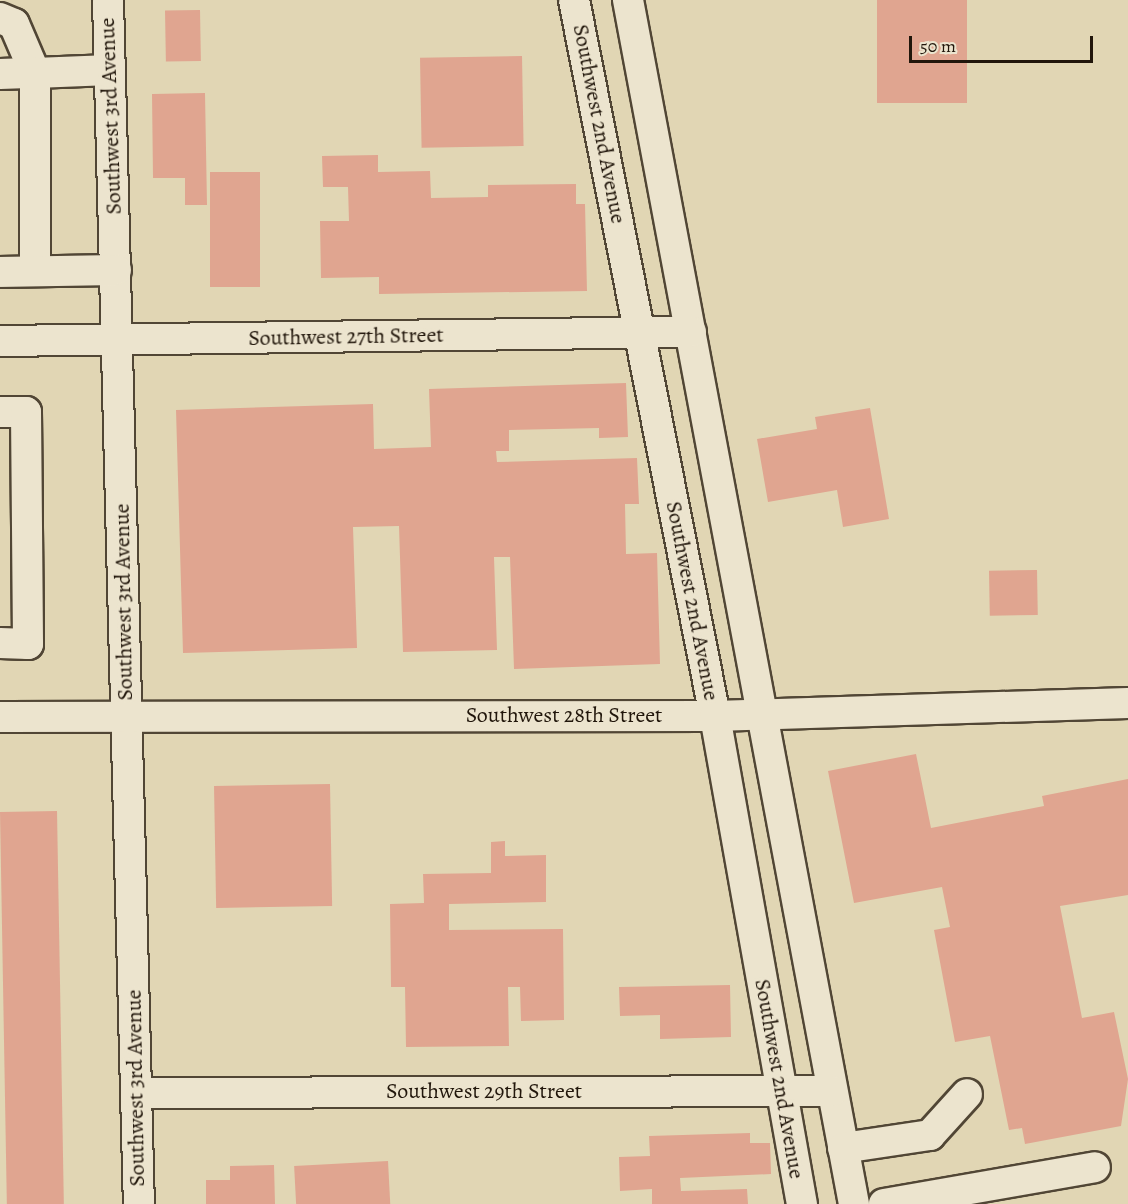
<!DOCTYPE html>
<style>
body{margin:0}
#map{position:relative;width:1128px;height:1204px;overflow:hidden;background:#e1d6b4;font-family:Alegreya,serif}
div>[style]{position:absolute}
.building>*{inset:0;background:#e0a590;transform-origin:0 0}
.roads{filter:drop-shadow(2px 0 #514635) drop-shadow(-2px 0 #514635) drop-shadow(0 2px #514635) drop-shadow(0 -2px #514635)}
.minor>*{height:30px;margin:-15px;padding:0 15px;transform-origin:15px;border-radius:15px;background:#ece4ce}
span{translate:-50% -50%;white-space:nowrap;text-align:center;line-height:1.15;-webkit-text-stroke:6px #ece4ce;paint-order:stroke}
.street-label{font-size:22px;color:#21160b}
.scale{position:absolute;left:909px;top:36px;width:184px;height:27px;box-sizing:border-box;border:3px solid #21160b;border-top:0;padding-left:8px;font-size:18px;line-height:21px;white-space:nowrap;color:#21160b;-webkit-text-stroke:4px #ece4ce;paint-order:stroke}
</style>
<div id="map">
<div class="building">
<i style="left:877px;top:0;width:90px;height:103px"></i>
<i style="left:200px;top:10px;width:51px;height:35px;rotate:89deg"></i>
<i style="left:522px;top:56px;width:90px;height:102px;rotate:89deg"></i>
<i style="clip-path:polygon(205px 93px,207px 205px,185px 205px,185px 178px,153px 178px,152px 94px)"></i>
<i style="clip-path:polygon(378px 155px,378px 172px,430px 171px,431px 198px,488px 197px,488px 185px,576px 184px,576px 204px,585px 204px,587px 291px,379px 294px,379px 277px,321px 278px,320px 221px,349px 221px,348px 187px,323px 187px,322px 156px)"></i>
<i style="left:210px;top:172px;width:50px;height:115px"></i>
<i style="clip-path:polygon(626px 383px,628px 437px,599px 438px,599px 428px,509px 430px,509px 451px,496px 451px,497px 462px,637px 458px,639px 504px,625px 504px,626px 554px,657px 553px,660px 664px,514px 669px,510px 557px,494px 557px,497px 650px,403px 652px,399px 526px,353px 527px,357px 648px,183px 653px,176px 410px,373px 404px,374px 449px,431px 447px,429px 389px)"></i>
<i style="clip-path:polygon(870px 408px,889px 519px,843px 527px,837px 490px,768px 502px,757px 439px,817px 429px,815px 417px)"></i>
<i style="left:1037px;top:570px;width:45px;height:48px;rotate:89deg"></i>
<i style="clip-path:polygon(916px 754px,931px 828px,1044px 806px,1042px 796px,1128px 779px,1128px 895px,1060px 906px,1082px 1018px,1114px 1012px,1128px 1079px,1121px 1126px,1025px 1144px,1022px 1128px,1009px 1130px,990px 1036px,955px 1042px,934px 930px,950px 927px,942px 887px,854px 903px,828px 771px)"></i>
<i style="left:330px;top:784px;width:122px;height:116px;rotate:89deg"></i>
<i style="left:57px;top:811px;width:393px;height:57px;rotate:89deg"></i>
<i style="clip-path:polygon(505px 841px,505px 856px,546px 855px,546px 902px,449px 904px,449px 930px,563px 929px,564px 1020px,521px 1021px,520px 987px,508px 987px,509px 1046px,406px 1047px,405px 987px,391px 987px,390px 904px,424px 903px,423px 874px,491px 873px,491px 842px)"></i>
<i style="clip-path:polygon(730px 985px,731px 1037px,660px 1039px,660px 1015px,620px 1016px,619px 987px)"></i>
<i style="clip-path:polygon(750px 1133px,750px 1143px,770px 1143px,771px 1174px,680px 1178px,681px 1191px,747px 1189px,748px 1204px,652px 1204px,652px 1189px,620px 1191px,619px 1157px,650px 1156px,649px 1136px)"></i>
<i style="left:388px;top:1161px;width:43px;height:94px;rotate:87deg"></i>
<i style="clip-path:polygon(274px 1165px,275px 1204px,206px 1204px,206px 1180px,230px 1180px,230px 1166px)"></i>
</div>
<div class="roads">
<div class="minor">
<i style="left:108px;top:0;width:1204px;rotate:88.53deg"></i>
<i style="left:574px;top:0;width:730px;rotate:78.86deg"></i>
<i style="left:715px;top:716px;width:496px;rotate:79.9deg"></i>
<i style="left:628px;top:0;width:1225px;rotate:79.37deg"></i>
<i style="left:0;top:18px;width:15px;rotate:23deg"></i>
<i style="left:14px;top:24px;width:53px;rotate:66.8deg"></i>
<i style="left:35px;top:73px;width:75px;rotate:-2.3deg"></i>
<i style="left:0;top:74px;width:35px;rotate:-2deg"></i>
<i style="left:35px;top:73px;width:198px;rotate:90deg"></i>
<i style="left:0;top:272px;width:116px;rotate:-1deg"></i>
<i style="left:0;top:341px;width:691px;rotate:-0.75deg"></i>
<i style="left:0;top:412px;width:26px"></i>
<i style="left:26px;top:412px;width:232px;rotate:89.5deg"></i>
<i style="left:28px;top:644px;width:28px;rotate:-178deg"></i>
<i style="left:0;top:717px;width:715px;rotate:-0.08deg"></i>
<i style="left:715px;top:716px;width:413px;rotate:-1.8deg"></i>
<i style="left:136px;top:1093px;width:696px;rotate:-0.16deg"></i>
<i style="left:843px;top:1148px;width:88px;rotate:-8.5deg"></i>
<i style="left:930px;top:1135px;width:55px;rotate:-47.9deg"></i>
<i style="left:884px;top:1204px;width:214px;rotate:-9.9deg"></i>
</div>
</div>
<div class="street-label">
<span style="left:111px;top:116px;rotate:-92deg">Southwest 3rd Avenue</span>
<span style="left:599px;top:124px;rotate:79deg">Southwest 2nd Avenue</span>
<span style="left:346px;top:337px;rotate:-1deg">Southwest 27th Street</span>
<span style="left:692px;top:601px;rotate:79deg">Southwest 2nd Avenue</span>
<span style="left:124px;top:602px;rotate:-91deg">Southwest 3rd Avenue</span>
<span style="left:564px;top:716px">Southwest 28th Street</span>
<span style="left:779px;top:1079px;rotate:80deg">Southwest 2nd Avenue</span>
<span style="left:136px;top:1088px;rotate:-91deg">Southwest 3rd Avenue</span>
<span style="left:484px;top:1092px">Southwest 29th Street</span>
</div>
<div class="scale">50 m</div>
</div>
